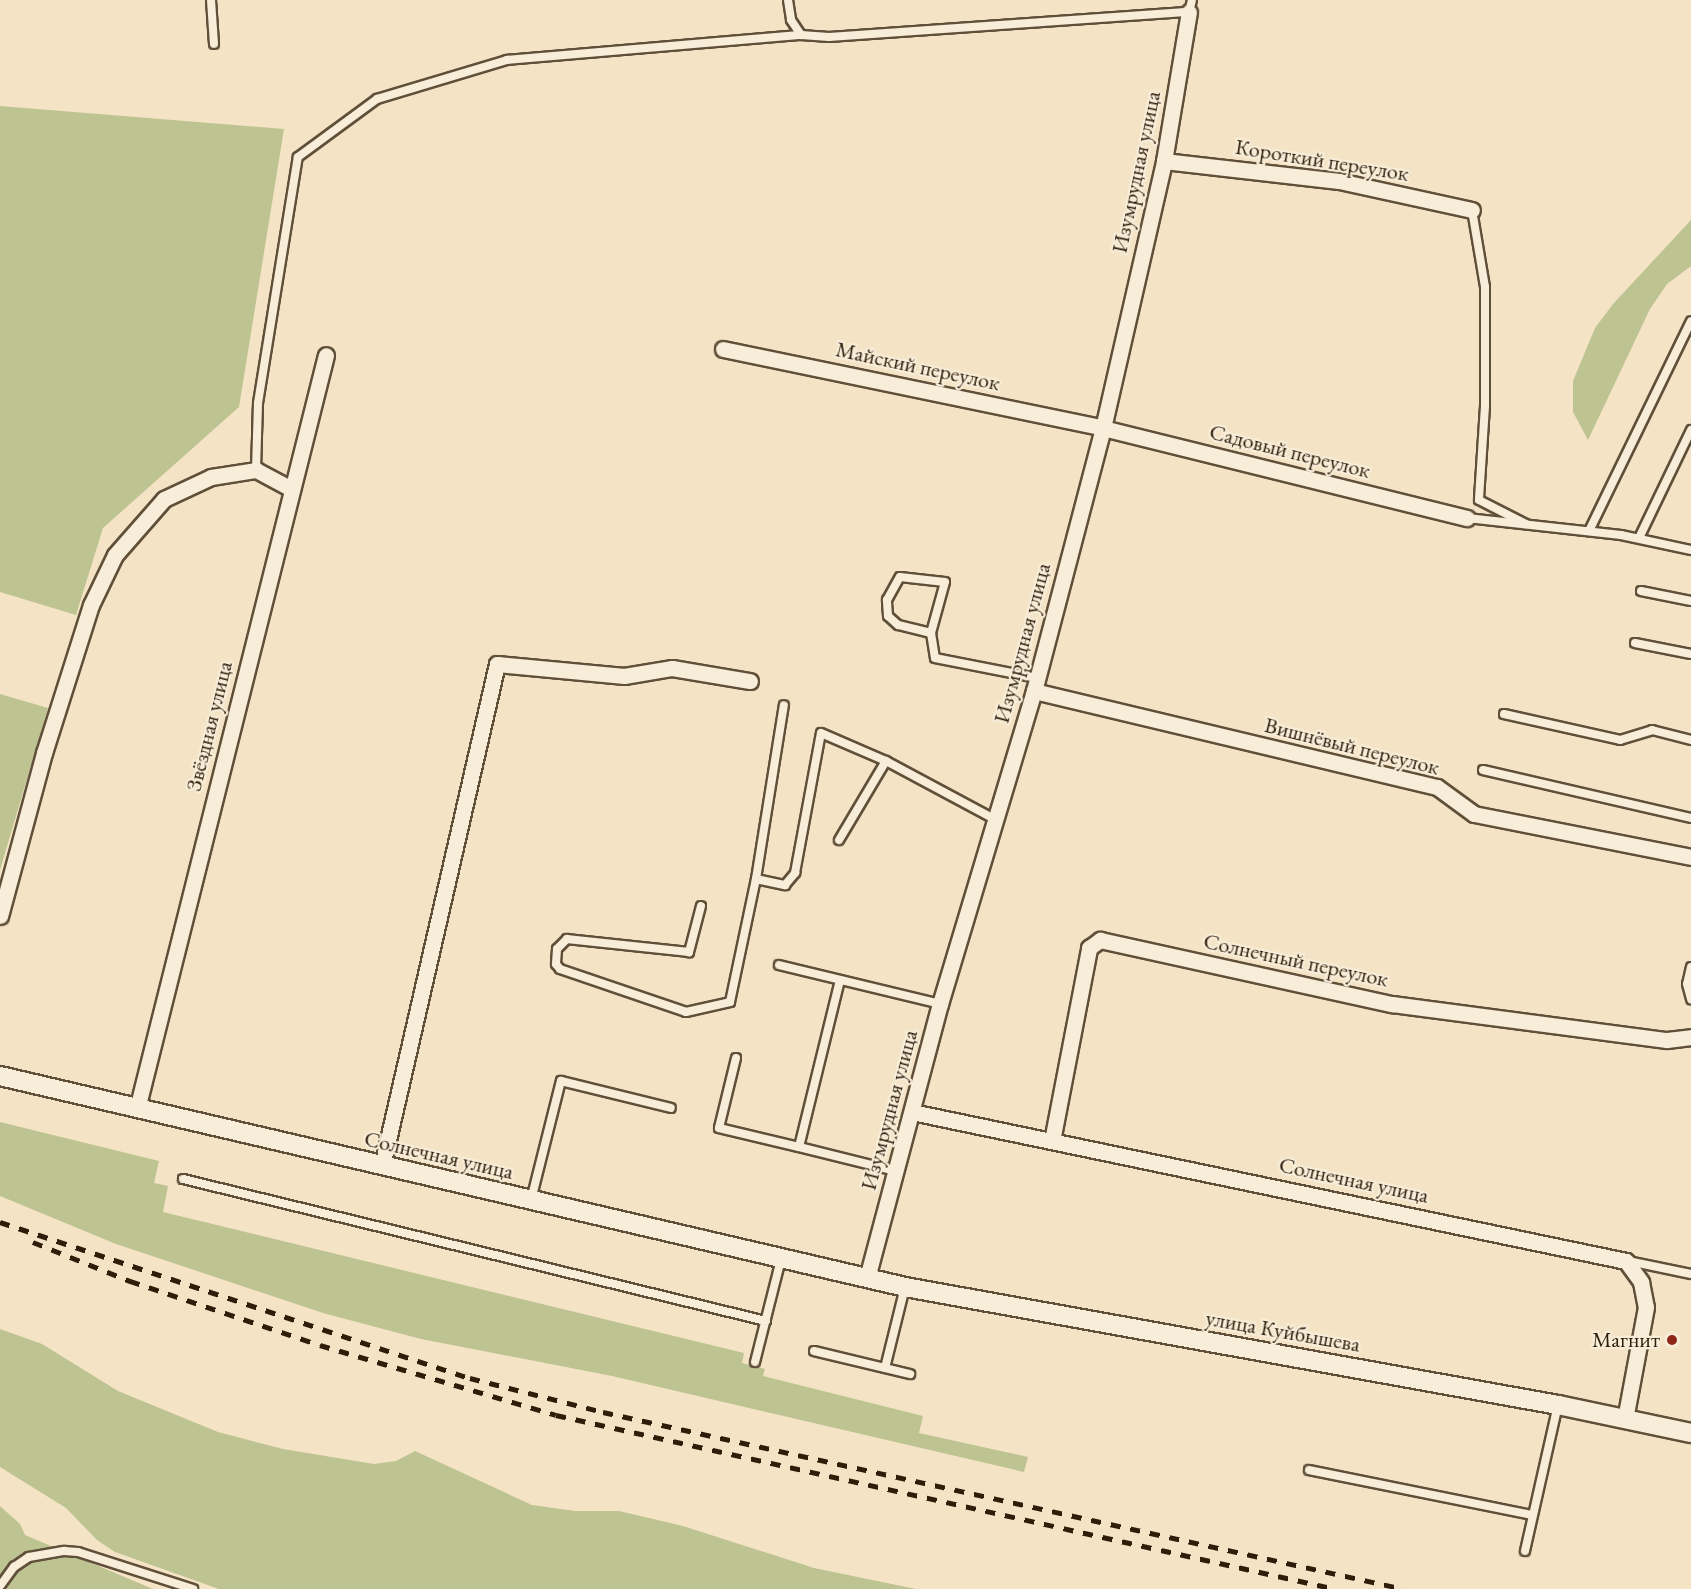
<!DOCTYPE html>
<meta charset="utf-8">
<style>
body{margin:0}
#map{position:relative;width:1691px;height:1589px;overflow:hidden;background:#f4e4c5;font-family:"EB Garamond",serif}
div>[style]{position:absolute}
.green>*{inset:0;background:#bec392}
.roads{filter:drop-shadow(2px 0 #604f39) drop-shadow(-2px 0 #604f39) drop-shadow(0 2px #604f39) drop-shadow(0 -2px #604f39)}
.service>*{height:8px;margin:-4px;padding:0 4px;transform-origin:4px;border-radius:4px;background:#f8edd9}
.minor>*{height:15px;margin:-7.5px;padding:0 7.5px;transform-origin:7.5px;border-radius:7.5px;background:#f8edd9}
.tertiary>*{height:18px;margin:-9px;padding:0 9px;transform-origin:9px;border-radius:9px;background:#f8edd9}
.rail>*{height:4.5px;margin-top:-2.25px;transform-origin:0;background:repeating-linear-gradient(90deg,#2f1d0a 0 10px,transparent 0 20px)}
.dots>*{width:16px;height:16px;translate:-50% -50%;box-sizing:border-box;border:3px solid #f8edd9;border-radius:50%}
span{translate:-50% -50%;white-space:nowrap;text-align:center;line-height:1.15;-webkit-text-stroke:4.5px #f8edd9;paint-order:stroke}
.street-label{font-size:22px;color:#2f1d0a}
.poi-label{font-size:22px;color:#2f1d0a}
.right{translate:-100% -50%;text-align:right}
</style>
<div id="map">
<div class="green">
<i style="clip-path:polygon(0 106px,284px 129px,239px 407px,103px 528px,76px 615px,0 592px)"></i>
<i style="clip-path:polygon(1691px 220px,1691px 266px,1667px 284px,1650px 309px,1588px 440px,1573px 412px,1573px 381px,1595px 328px,1613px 304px)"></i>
<i style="clip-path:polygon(0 694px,48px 708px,0 870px)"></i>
<i style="clip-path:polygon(0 1122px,159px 1161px,154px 1183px,168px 1186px,163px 1212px,744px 1353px,742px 1363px,765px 1369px,763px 1376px,923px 1416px,919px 1433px,1028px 1457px,1024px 1472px,612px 1376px,421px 1339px,323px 1313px,116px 1244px,0 1196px)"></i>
<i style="clip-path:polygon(0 1329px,42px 1344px,118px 1391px,218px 1432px,283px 1449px,374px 1464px,396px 1461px,415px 1451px,532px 1505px,575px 1511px,619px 1511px,683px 1526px,814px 1568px,916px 1589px,219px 1589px,115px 1552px,97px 1540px,66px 1508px,0 1467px)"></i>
<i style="clip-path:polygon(0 1506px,20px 1524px,25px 1535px,153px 1589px,0 1589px)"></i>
</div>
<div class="roads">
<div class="service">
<i style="left:211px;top:0;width:44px;rotate:86.1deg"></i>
<i style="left:788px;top:0;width:20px;rotate:81deg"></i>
<i style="left:791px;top:20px;width:18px;rotate:56deg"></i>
<i style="left:801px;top:35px;width:28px;rotate:4deg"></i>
<i style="left:829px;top:37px;width:361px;rotate:-4deg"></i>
<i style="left:1189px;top:12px;width:12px;rotate:-76deg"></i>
<i style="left:1472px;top:210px;width:78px;rotate:80.4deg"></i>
<i style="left:1485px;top:287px;width:119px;rotate:90deg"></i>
<i style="left:1485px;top:406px;width:94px;rotate:93.7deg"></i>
<i style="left:1479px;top:500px;width:53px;rotate:27.1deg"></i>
<i style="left:256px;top:470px;width:67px;rotate:-88.3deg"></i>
<i style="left:258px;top:403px;width:249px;rotate:-80.8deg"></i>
<i style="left:298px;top:157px;width:98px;rotate:-36.3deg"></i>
<i style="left:377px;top:99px;width:136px;rotate:-16.7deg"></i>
<i style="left:507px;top:60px;width:295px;rotate:-4.9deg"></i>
<i style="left:1467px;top:518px;width:155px;rotate:6.3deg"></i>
<i style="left:1621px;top:535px;width:72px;rotate:12.1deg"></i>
<i style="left:1589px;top:531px;width:233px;rotate:-64.1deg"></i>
<i style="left:1639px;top:538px;width:120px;rotate:-64.3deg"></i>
<i style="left:1641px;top:591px;width:51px;rotate:11.3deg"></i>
<i style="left:931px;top:633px;width:34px;rotate:-166deg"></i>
<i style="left:898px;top:625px;width:13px;rotate:-138deg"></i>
<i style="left:888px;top:616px;width:16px;rotate:-94deg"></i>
<i style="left:887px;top:600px;width:26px;rotate:-61deg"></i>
<i style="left:900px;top:577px;width:45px;rotate:6.3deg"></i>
<i style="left:945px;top:582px;width:53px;rotate:105.4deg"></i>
<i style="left:931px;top:633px;width:25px;rotate:81deg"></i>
<i style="left:935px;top:658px;width:104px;rotate:11.1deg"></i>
<i style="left:1635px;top:643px;width:57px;rotate:11.1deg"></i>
<i style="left:1504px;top:714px;width:119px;rotate:12.6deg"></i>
<i style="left:1620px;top:740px;width:34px;rotate:-17deg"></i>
<i style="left:1652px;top:730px;width:40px;rotate:14.4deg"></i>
<i style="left:1483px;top:770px;width:213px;rotate:13deg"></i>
<i style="left:839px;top:840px;width:92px;rotate:-59.3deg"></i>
<i style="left:756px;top:879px;width:30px;rotate:12deg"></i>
<i style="left:785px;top:885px;width:16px;rotate:-50deg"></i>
<i style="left:795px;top:873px;width:142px;rotate:-79.5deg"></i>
<i style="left:821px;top:733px;width:71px;rotate:23.3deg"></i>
<i style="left:886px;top:761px;width:125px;rotate:28.2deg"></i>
<i style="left:701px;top:906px;width:48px;rotate:104.6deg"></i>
<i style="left:689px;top:952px;width:123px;rotate:-173.9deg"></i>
<i style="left:567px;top:939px;width:14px;rotate:135deg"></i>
<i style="left:557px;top:949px;width:15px;rotate:94deg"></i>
<i style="left:556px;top:964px;width:6px;rotate:51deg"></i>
<i style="left:560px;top:969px;width:133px;rotate:18.8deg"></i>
<i style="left:686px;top:1012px;width:45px;rotate:-12.8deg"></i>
<i style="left:730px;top:1002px;width:126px;rotate:-78.1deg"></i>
<i style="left:756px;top:879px;width:176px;rotate:-80.9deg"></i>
<i style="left:779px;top:965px;width:166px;rotate:13.6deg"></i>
<i style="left:1691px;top:967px;width:17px;rotate:103deg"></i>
<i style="left:1687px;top:984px;width:16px;rotate:75deg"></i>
<i style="left:840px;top:980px;width:172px;rotate:103.8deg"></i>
<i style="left:799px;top:1147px;width:100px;rotate:13.9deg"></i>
<i style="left:736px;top:1058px;width:72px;rotate:103.7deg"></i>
<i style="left:719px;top:1128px;width:82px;rotate:13.4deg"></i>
<i style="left:183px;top:1179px;width:600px;rotate:13.69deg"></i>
<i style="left:531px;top:1200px;width:123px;rotate:-75.9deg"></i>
<i style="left:561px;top:1081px;width:113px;rotate:13.8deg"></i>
<i style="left:1628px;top:1261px;width:64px;rotate:11.7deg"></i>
<i style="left:814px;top:1351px;width:99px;rotate:13.5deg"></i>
<i style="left:755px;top:1362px;width:106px;rotate:-75.8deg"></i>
<i style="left:885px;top:1368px;width:83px;rotate:-76.1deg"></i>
<i style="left:1309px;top:1470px;width:228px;rotate:11.4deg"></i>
<i style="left:1525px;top:1551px;width:150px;rotate:-77.3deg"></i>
<i style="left:0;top:1586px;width:24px;rotate:-54deg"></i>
<i style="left:14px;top:1567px;width:18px;rotate:-34deg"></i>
<i style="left:29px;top:1557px;width:36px;rotate:-10deg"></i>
<i style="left:64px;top:1551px;width:14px;rotate:4deg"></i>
<i style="left:78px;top:1552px;width:121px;rotate:17.8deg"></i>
</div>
<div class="minor">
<i style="left:1164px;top:161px;width:176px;rotate:6.5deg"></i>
<i style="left:1339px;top:181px;width:136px;rotate:12.3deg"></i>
<i style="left:723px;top:349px;width:388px;rotate:11.7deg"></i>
<i style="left:1103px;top:428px;width:375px;rotate:13.9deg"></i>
<i style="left:1034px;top:691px;width:414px;rotate:13.4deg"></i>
<i style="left:1437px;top:787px;width:46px;rotate:36.1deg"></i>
<i style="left:1474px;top:814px;width:221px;rotate:11.2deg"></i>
<i style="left:0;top:916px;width:169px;rotate:-74.9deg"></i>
<i style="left:44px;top:753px;width:155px;rotate:-72.4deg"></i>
<i style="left:91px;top:605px;width:55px;rotate:-64.4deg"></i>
<i style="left:115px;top:555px;width:74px;rotate:-48.8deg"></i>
<i style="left:164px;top:499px;width:52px;rotate:-25.1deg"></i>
<i style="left:211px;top:477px;width:46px;rotate:-8.8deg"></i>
<i style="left:256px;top:470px;width:40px;rotate:28deg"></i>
<i style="left:137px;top:1109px;width:777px;rotate:-75.93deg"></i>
<i style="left:912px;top:1112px;width:729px;rotate:11.79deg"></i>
<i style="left:1626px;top:1261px;width:26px;rotate:54deg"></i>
<i style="left:1641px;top:1282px;width:25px;rotate:79deg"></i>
<i style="left:1646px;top:1307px;width:114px;rotate:100.6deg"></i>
<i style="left:1052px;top:1141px;width:197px;rotate:-79.1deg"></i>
<i style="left:1089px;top:948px;width:14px;rotate:-36deg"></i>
<i style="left:1100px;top:940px;width:299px;rotate:12.4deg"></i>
<i style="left:1392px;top:1004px;width:277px;rotate:7.5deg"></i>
<i style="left:1667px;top:1040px;width:24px;rotate:-7deg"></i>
<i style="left:382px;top:1166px;width:515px;rotate:-77.1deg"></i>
<i style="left:497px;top:664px;width:128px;rotate:5.4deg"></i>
<i style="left:624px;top:676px;width:49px;rotate:-9.5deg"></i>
<i style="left:672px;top:668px;width:79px;rotate:9.5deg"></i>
<i style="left:867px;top:1278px;width:284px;rotate:-75.1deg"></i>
<i style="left:940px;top:1004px;width:327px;rotate:-73.3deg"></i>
<i style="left:1034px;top:691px;width:272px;rotate:-75.3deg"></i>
<i style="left:1103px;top:428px;width:274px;rotate:-77.1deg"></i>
<i style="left:1164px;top:161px;width:151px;rotate:-80.5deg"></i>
</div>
<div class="tertiary">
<i style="left:0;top:1076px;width:929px;rotate:13.12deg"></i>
<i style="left:905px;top:1287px;width:664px;rotate:10.24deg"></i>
<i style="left:1558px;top:1405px;width:136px;rotate:11.9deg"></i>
</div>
</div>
<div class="rail">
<i style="left:0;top:1222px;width:495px;rotate:18.4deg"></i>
<i style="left:470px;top:1378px;width:137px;rotate:14.3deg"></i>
<i style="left:603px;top:1412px;width:820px;rotate:12.46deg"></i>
<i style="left:33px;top:1242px;width:105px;rotate:21.9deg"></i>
<i style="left:130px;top:1281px;width:200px;rotate:18.6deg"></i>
<i style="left:320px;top:1345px;width:246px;rotate:16.5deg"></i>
<i style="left:556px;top:1415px;width:799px;rotate:12.58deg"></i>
</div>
<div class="dots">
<i style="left:1672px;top:1340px;background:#8f2418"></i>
</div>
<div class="street-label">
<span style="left:1322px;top:160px;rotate:9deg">Короткий переулок</span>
<span style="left:1136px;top:172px;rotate:-78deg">Изумрудная улица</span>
<span style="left:918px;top:366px;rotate:12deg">Майский переулок</span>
<span style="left:1290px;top:451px;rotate:14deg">Садовый переулок</span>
<span style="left:1022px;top:643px;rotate:-75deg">Изумрудная улица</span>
<span style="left:209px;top:726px;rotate:-76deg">Звёздная улица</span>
<span style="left:1352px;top:746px;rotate:14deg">Вишнёвый переулок</span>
<span style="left:1296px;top:960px;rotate:12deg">Солнечный переулок</span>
<span style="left:889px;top:1110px;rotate:-75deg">Изумрудная улица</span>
<span style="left:439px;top:1155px;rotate:13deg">Солнечная улица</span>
<span style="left:1354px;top:1180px;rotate:12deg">Солнечная улица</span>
<span style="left:1283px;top:1331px;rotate:10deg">улица Куйбышева</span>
</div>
<div class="poi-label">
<span class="right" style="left:1660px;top:1340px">Магнит</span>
</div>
</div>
